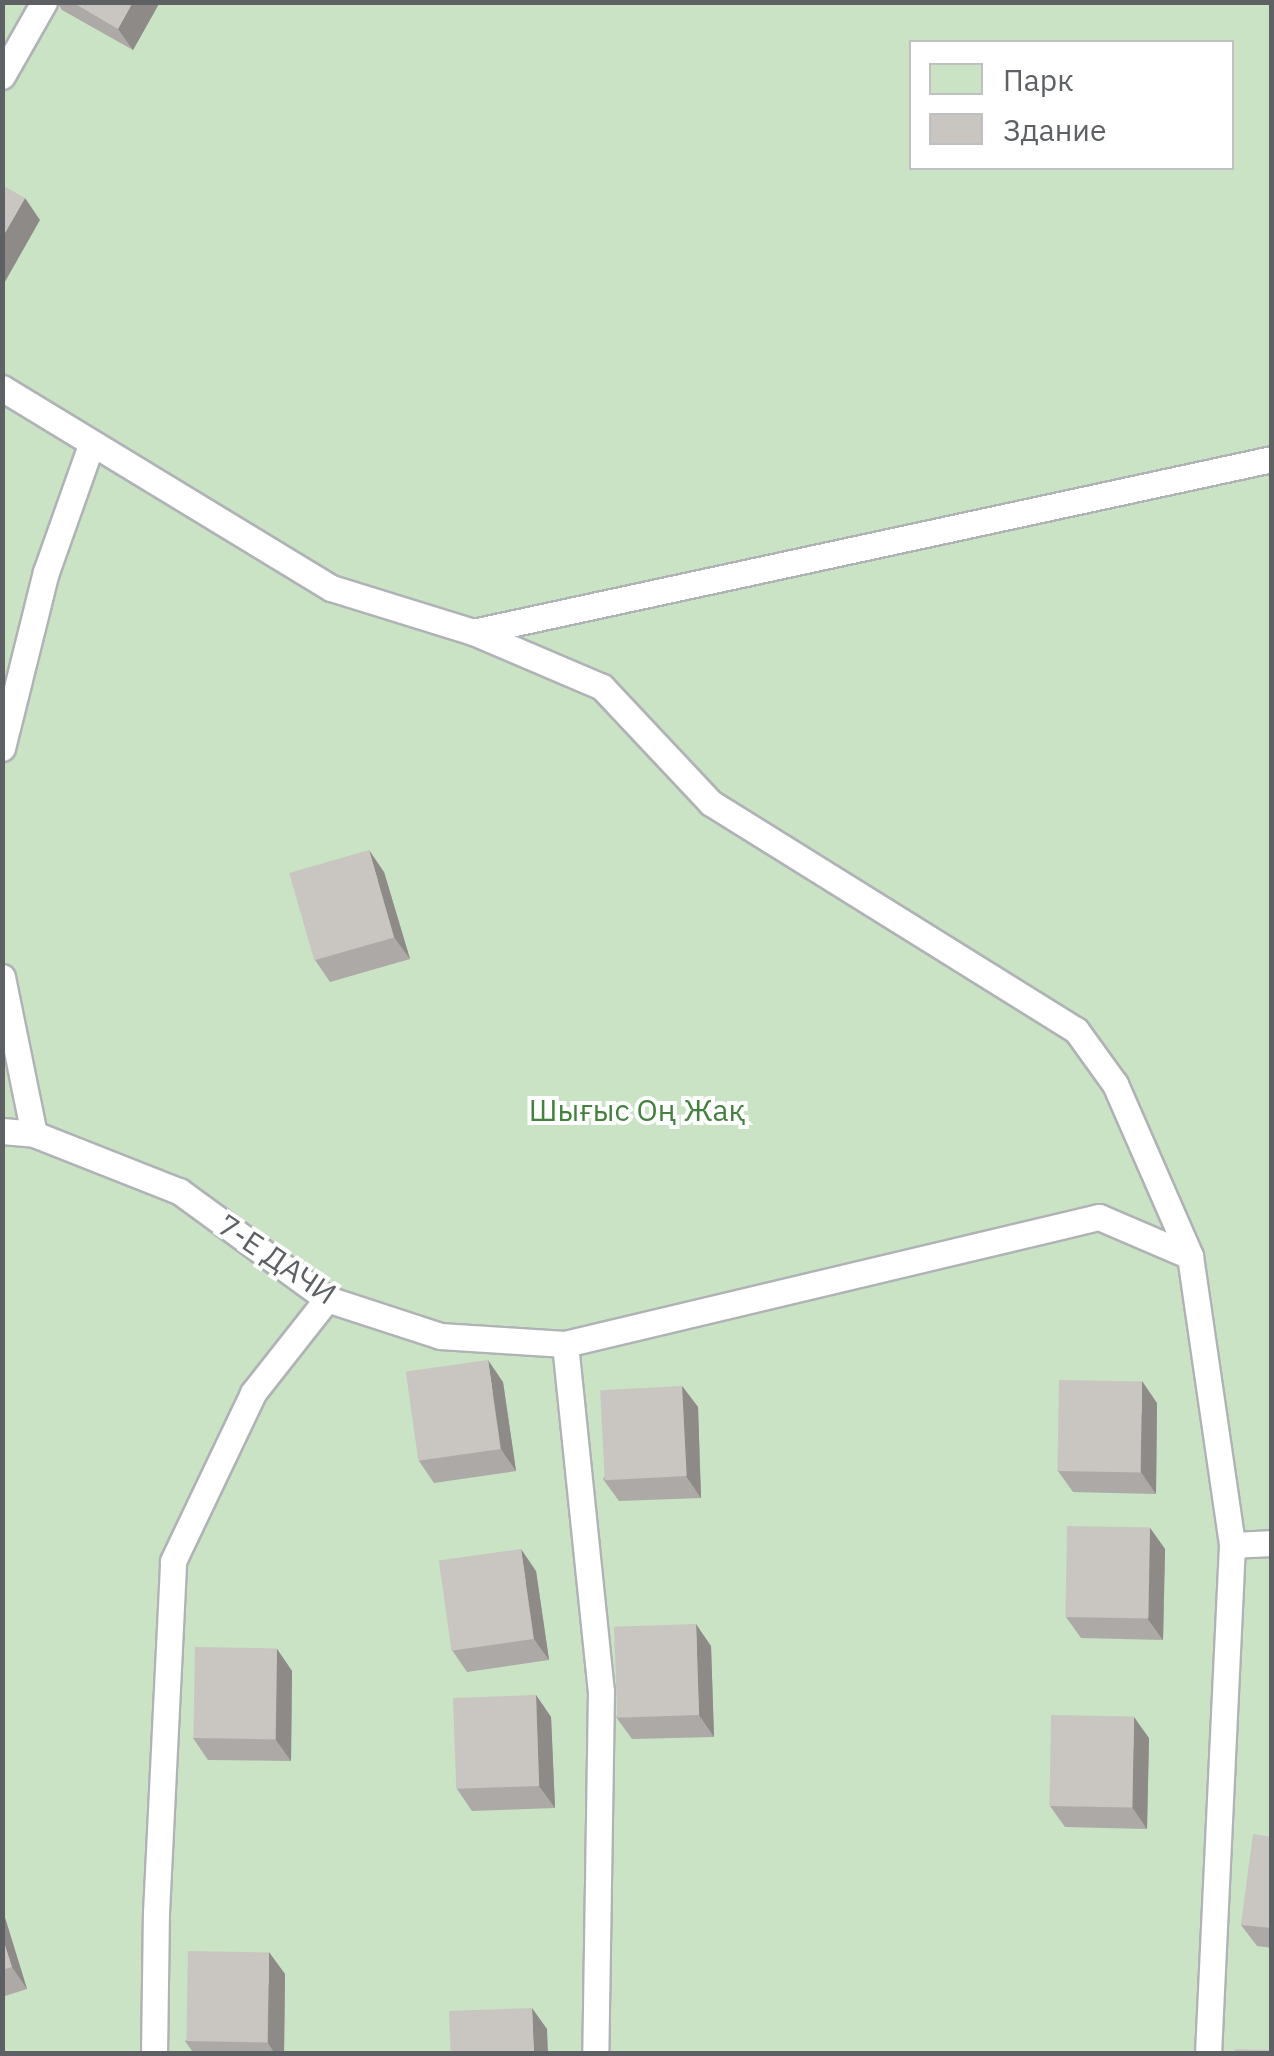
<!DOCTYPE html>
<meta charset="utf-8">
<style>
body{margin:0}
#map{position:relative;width:1274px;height:2056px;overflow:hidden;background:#eeeae5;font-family:"IBM Plex Sans",sans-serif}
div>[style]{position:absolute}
.green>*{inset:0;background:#c9e3c4}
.roads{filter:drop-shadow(2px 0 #b0b3b6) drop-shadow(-2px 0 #b0b3b6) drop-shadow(0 2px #b0b3b6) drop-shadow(0 -2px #b0b3b6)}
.lane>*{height:25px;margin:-12.5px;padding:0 12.5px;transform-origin:12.5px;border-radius:12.5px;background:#fff}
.wall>*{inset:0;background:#ada9a6}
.shaded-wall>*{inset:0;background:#8d8a87}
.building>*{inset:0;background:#c9c5c1;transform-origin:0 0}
span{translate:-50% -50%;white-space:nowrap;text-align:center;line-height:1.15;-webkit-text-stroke:8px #fff;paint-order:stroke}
.park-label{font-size:30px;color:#45813e}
.street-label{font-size:30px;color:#5d6164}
.frame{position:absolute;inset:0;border:5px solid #5d6164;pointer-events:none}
.legend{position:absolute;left:909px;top:40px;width:325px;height:130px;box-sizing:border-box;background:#fff;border:2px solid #bec0c1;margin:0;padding:12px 18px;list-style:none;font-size:30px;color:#5d6164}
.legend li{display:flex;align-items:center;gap:20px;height:50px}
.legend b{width:50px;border:2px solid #bec0c1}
</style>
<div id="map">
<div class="green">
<i style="clip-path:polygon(evenodd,3px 3px,1271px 3px,1271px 2053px,3px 2053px,3px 3px,912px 42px,1232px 42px,1232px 168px,912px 168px,912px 42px)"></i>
</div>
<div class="roads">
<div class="lane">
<i style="left:2px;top:76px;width:85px;rotate:-60.4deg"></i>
<i style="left:2px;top:388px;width:385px;rotate:31.3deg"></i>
<i style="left:331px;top:588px;width:149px;rotate:17.2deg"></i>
<i style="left:473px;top:632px;width:140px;rotate:23.1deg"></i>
<i style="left:602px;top:687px;width:159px;rotate:46.8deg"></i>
<i style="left:711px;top:803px;width:430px;rotate:31.9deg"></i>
<i style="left:1076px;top:1030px;width:67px;rotate:54.2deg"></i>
<i style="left:1115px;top:1084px;width:188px;rotate:66.4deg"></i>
<i style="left:473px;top:632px;width:818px;rotate:-12.22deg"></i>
<i style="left:2px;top:748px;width:181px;rotate:-76deg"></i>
<i style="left:46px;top:572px;width:135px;rotate:-70.5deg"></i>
<i style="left:2px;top:977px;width:160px;rotate:78.5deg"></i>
<i style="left:2px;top:1131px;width:32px;rotate:5deg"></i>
<i style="left:34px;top:1134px;width:156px;rotate:21.5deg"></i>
<i style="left:179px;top:1191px;width:183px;rotate:36.1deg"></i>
<i style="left:327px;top:1299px;width:119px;rotate:18.1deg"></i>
<i style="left:440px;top:1336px;width:125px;rotate:3.7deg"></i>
<i style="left:565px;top:1344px;width:549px;rotate:-13.38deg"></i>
<i style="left:1099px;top:1217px;width:99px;rotate:23.2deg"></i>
<i style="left:1190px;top:1256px;width:292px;rotate:81.7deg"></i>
<i style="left:1232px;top:1545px;width:510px;rotate:92.7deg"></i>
<i style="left:565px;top:1344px;width:349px;rotate:84.1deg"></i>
<i style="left:601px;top:1691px;width:363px;rotate:90.9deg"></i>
<i style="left:1232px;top:1545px;width:40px;rotate:-2.9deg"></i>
<i style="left:154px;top:2054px;width:141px;rotate:-89.2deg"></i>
<i style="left:156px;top:1913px;width:352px;rotate:-87.2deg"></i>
<i style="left:173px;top:1561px;width:186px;rotate:-64.5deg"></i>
<i style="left:253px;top:1393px;width:120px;rotate:-51.8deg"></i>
</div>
</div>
<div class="wall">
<i style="clip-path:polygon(57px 2px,160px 2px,133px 50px,62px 10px)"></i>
<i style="clip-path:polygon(384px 872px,410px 959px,330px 982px,315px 960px)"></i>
<i style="clip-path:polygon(503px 1382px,516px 1471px,434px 1483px,419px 1461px)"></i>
<i style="clip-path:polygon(682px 1386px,698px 1407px,701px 1498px,619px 1501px,603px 1479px)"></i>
<i style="clip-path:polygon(1157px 1403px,1156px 1494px,1073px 1492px,1058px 1471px)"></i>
<i style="clip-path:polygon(1150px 1528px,1165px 1549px,1163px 1640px,1081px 1638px,1066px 1617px)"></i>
<i style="clip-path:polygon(536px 1571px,549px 1660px,467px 1672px,452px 1650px)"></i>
<i style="clip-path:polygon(711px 1646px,714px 1737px,632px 1739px,616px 1717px)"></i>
<i style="clip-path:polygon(277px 1649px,292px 1671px,291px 1761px,208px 1760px,193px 1738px)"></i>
<i style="clip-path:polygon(536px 1695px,551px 1717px,555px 1808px,472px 1811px,457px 1789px)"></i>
<i style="clip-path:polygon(1149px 1738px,1147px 1829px,1065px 1827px,1050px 1806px)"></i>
<i style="clip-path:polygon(1272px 1837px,1272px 1948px,1257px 1946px,1241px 1925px)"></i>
<i style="clip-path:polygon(2px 1908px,27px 1989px,2px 1997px)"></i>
<i style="clip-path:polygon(285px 1974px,284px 2054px,194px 2054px,185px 2041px)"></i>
</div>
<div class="shaded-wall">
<i style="clip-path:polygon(133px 2px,160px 2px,133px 50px,118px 29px)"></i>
<i style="clip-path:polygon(25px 198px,40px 220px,2px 287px,2px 238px)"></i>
<i style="clip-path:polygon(369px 850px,384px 872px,410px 959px,394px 937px)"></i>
<i style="clip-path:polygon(488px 1360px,503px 1382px,516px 1471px,501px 1449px)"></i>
<i style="clip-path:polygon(1142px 1381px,1157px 1403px,1156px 1494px,1141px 1472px)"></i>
<i style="clip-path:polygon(682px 1386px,698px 1407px,701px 1498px,686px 1476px)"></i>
<i style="clip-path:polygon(1150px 1528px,1165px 1549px,1163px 1640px,1147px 1618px)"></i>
<i style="clip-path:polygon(521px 1549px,536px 1571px,549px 1660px,534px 1639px)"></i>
<i style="clip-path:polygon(696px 1624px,711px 1646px,714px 1737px,699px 1715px)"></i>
<i style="clip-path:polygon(277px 1649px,292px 1671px,291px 1761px,276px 1740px)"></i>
<i style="clip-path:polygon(536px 1695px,551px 1717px,555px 1808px,539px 1786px)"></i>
<i style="clip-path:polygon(1134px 1717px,1149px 1738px,1147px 1829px,1132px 1807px)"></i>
<i style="clip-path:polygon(2px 1908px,27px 1989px,12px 1967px,2px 1936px)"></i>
<i style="clip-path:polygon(269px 1952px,285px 1974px,284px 2054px,275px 2054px,268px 2043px)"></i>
<i style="clip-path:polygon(532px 2008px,547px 2029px,548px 2054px,534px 2054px)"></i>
</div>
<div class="building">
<i style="clip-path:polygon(72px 2px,133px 2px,118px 29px)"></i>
<i style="clip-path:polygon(2px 185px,25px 198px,2px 238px)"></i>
<i style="left:369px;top:850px;width:91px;height:83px;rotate:74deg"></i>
<i style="left:488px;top:1360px;width:90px;height:83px;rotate:82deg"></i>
<i style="left:1059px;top:1380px;width:83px;height:91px;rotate:1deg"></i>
<i style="left:682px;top:1386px;width:90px;height:82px;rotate:87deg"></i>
<i style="left:1067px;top:1526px;width:83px;height:91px;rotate:1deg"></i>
<i style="left:521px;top:1549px;width:91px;height:83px;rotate:82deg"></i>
<i style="left:696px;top:1624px;width:91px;height:82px;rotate:88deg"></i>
<i style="left:195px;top:1647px;width:82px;height:91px;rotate:1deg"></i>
<i style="left:536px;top:1695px;width:91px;height:83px;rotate:88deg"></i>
<i style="left:1051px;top:1715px;width:83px;height:91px;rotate:1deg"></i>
<i style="clip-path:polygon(1253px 1834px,1272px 1837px,1272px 1928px,1241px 1925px)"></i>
<i style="clip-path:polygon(2px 1936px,12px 1967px,2px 1970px)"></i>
<i style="left:188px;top:1951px;width:81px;height:90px;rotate:1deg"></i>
<i style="left:532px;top:2008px;width:46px;height:83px;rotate:88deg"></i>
<i style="clip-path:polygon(1235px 2049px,1272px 2050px,1272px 2054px,1235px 2054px)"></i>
</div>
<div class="park-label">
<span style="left:637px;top:1110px">Шығыс Оң Жақ</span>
</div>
<div class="street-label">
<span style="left:277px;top:1259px;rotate:34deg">7-Е ДАЧИ</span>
</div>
<div class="frame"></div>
<ul class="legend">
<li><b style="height:28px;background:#c9e3c4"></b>Парк</li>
<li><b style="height:28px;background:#c9c5c1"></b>Здание</li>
</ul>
</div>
